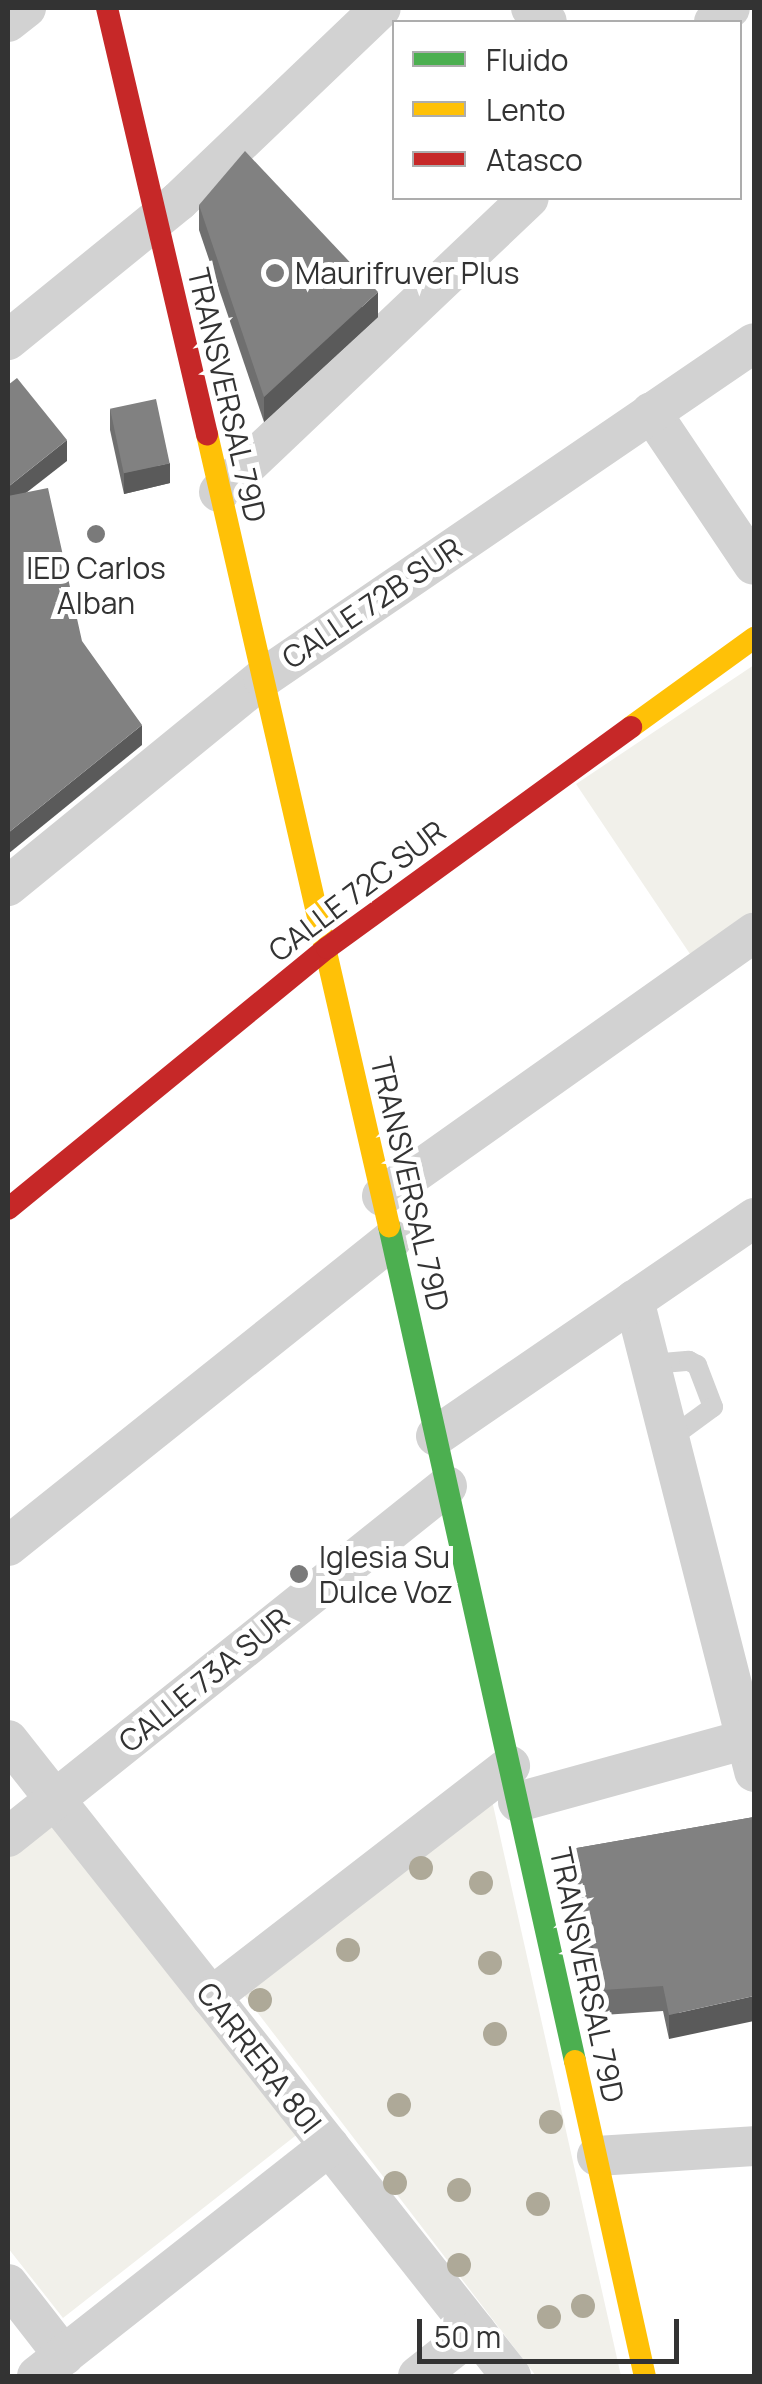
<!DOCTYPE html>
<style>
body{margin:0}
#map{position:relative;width:762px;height:2384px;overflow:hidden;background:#fff;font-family:Manrope,sans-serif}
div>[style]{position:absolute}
.green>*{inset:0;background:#f1f0ea}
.lane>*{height:20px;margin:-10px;padding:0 10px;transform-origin:10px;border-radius:10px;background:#d2d2d2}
.street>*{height:40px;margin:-20px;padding:0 20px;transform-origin:20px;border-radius:20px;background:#d2d2d2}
.fast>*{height:22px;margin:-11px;padding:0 11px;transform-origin:11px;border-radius:11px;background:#4caf50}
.slow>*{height:22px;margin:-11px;padding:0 11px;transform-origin:11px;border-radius:11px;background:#ffc107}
.jam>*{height:22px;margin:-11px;padding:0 11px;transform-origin:11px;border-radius:11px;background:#c62828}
.trees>*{width:24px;height:24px;margin:-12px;border-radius:50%;background:#aea998}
.wall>*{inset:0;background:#6f6f6f}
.shaded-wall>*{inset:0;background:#5a5a5a}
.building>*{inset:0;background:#818181;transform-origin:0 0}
.dots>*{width:28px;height:28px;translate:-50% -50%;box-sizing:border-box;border:5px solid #fff;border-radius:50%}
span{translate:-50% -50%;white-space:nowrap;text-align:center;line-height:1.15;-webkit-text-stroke:10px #fff;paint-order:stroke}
.poi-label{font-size:30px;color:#333}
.left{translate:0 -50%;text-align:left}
.street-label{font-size:30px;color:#333}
.frame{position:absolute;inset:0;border:10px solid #333;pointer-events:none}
.legend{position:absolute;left:392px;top:20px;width:350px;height:180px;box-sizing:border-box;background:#fff;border:2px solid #adadad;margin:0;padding:12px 18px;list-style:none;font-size:30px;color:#333}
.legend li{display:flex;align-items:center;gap:20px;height:50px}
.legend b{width:50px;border:2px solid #adadad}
.scale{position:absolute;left:417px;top:2319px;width:262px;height:45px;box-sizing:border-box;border:5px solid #333;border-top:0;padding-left:12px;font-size:30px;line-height:35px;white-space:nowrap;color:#333;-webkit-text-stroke:8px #fff;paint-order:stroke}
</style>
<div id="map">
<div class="green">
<i style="clip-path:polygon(754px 665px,754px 911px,690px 954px,576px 784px)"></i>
<i style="clip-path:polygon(491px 1796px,621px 2376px,536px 2376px,241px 1991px)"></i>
<i style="clip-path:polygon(53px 1822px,299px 2133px,63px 2318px,8px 2248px,8px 1857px)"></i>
</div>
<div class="lane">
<i style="left:651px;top:1364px;width:38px;rotate:-5deg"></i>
<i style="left:689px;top:1361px;width:9px;rotate:27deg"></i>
<i style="left:697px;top:1365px;width:45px;rotate:69.1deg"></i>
<i style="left:713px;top:1407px;width:51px;rotate:143.8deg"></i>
</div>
<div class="street">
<i style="left:531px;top:8px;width:21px;rotate:41deg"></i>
<i style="left:8px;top:22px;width:23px;rotate:-38deg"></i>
<i style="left:714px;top:22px;width:21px;rotate:-41deg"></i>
<i style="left:8px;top:340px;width:220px;rotate:-39.1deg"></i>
<i style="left:179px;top:201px;width:279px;rotate:-43.7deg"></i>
<i style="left:651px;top:412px;width:184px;rotate:56.1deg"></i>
<i style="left:219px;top:492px;width:427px;rotate:-43.5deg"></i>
<i style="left:8px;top:886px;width:329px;rotate:-39.2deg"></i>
<i style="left:263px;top:678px;width:594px;rotate:-34.3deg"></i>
<i style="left:382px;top:1196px;width:456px;rotate:-35.3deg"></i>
<i style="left:634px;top:1300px;width:487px;rotate:75.7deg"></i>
<i style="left:436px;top:1436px;width:386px;rotate:-34.4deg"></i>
<i style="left:8px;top:1546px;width:491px;rotate:-38.6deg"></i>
<i style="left:8px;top:1740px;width:811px;rotate:51.66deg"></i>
<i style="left:518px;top:1802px;width:245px;rotate:-15.4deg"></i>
<i style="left:8px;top:1837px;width:562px;rotate:-38.64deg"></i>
<i style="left:211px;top:1997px;width:378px;rotate:-37.7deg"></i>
<i style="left:597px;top:2156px;width:157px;rotate:-3.6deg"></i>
<i style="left:8px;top:2284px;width:91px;rotate:52.1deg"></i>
<i style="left:37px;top:2376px;width:372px;rotate:-38.2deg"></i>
<i style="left:418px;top:2376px;width:73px;rotate:-38.3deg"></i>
</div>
<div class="fast">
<i style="left:389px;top:1226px;width:855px;rotate:77.44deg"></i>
</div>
<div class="slow">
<i style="left:207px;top:434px;width:813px;rotate:77.06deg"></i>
<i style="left:631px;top:727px;width:152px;rotate:-35.9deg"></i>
<i style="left:575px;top:2061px;width:323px;rotate:77.5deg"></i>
</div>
<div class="jam">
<i style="left:107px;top:8px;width:438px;rotate:76.8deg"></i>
<i style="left:8px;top:1209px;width:412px;rotate:-39.3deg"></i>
<i style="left:327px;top:948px;width:376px;rotate:-36deg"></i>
</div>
<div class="trees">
<i style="left:421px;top:1868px"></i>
<i style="left:481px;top:1883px"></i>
<i style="left:348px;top:1950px"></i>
<i style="left:490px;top:1963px"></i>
<i style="left:260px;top:2000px"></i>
<i style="left:495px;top:2034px"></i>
<i style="left:399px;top:2105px"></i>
<i style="left:551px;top:2122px"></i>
<i style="left:395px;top:2183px"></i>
<i style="left:459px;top:2190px"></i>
<i style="left:538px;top:2204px"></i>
<i style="left:459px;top:2265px"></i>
<i style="left:583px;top:2306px"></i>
<i style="left:549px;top:2317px"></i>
</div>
<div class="wall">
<i style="clip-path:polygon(199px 205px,378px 317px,264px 422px,199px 230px)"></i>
<i style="clip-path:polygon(110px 409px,170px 483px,124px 494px,110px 430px)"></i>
<i style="clip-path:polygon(754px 1817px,669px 2039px,663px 2011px,603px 2015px,571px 1874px,571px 1849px)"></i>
</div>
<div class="shaded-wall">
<i style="clip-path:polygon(378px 292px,378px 317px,264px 422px,264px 397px)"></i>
<i style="clip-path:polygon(67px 440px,67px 461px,8px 507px,8px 487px)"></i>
<i style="clip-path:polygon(170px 463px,170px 483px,124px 494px,124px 473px)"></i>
<i style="clip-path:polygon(142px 725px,142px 745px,8px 854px,8px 833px)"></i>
<i style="clip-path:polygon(754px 1996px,754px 2021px,669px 2039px,669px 2015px)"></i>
</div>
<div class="building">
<i style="clip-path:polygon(245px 151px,378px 292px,264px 397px,199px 205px)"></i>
<i style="clip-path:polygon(17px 378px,67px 440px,8px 487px,8px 385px)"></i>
<i style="left:156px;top:399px;width:66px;height:47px;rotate:78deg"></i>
<i style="clip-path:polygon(48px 488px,82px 641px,142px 725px,8px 833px,8px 496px)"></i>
<i style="clip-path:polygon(754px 1817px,754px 1996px,669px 2015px,663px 1986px,603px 1990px,571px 1849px)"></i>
</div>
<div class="dots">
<i style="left:275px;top:273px;background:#7a7a7a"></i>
<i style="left:96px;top:534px;background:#7a7a7a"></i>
<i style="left:299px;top:1574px;background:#7a7a7a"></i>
</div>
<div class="poi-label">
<span class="left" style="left:295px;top:273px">Maurifruver Plus</span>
<span style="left:96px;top:585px">IED Carlos<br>Alban</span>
<span class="left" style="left:319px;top:1574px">Iglesia Su<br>Dulce Voz</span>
</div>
<div class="street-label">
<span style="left:227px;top:395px;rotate:77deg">TRANSVERSAL 79D</span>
<span style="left:372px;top:603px;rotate:-34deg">CALLE 72B SUR</span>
<span style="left:357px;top:891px;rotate:-37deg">CALLE 72C SUR</span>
<span style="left:410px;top:1184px;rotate:77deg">TRANSVERSAL 79D</span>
<span style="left:204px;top:1680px;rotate:-39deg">CALLE 73A SUR</span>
<span style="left:587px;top:1975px;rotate:78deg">TRANSVERSAL 79D</span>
<span style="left:259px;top:2058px;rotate:52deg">CARRERA 80I</span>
</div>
<div class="frame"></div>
<ul class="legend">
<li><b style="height:12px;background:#4caf50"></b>Fluido</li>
<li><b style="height:12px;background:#ffc107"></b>Lento</li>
<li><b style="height:12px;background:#c62828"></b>Atasco</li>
</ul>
<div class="scale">50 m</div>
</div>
